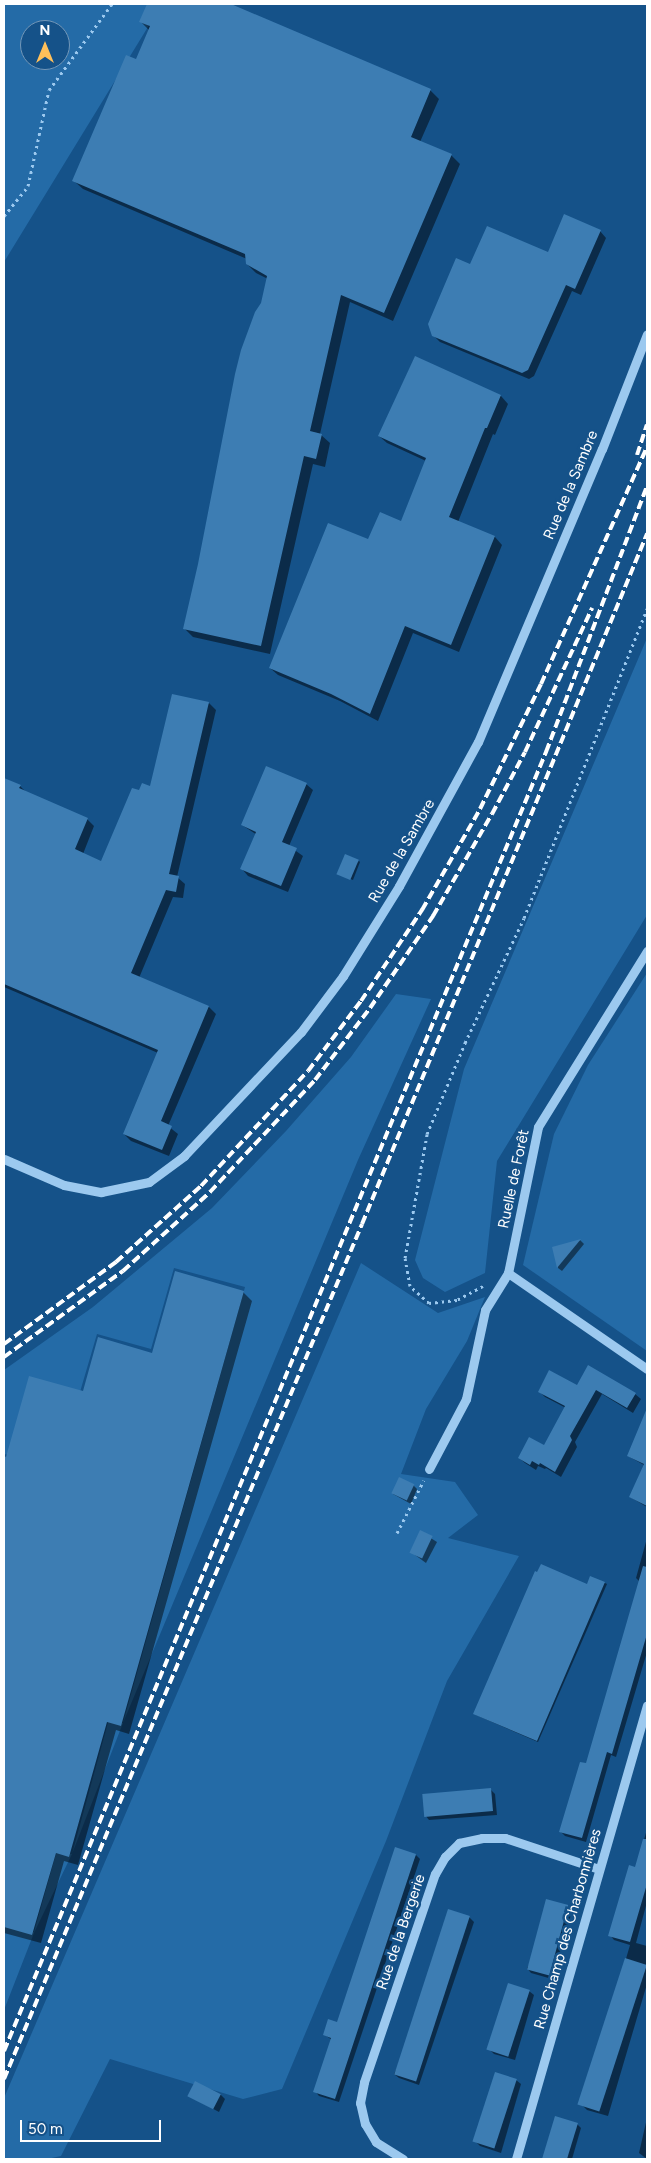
<!DOCTYPE html>
<meta charset="utf-8">
<style>
body{margin:0}
#map{position:relative;width:651px;height:2163px;overflow:hidden;background:#155289;font-family:Figtree,sans-serif}
div>[style]{position:absolute}
.green>*{inset:0;background:#246ba7}
.shadow>*{inset:0;background:#0007}
.building>*{inset:0;background:#3d7db3;transform-origin:0 0}
.path>*{height:3px;margin-top:-1.5px;transform-origin:0;background:repeating-linear-gradient(90deg,#9cc9ef 0 2.5px,transparent 0 6.5px)}
.minor>*{height:9px;margin:-4.5px;padding:0 4.5px;transform-origin:4.5px;border-radius:4.5px;background:#9cc9ef}
.rail>*{height:4px;margin-top:-2px;transform-origin:0;background:repeating-linear-gradient(90deg,#fff 0 9px,transparent 0 13px)}
span{translate:-50% -50%;white-space:nowrap;text-align:center;line-height:1.15;-webkit-text-stroke:5px #155289;paint-order:stroke}
.street-label{font-size:15px;color:#fff}
.frame{position:absolute;inset:0;border:5px solid #fff;pointer-events:none}
.north{position:absolute;left:20px;top:20px;width:50px;height:50px;box-sizing:border-box;background:#155289;border:1px solid #7397b8;border-radius:50%;rotate:0deg;font-size:14px;font-weight:700;line-height:20px;text-align:center;color:#fff}
.north::after{content:'';display:block;margin:auto;width:18px;height:22px;background:#ffc05a;clip-path:polygon(50% 0,100% 100%,50% 72%,0 100%)}
.scale{position:absolute;left:20px;top:2120px;width:141px;height:22px;box-sizing:border-box;border:2px solid #fff;border-top:0;padding-left:6px;font-size:15px;line-height:18px;white-space:nowrap;color:#fff;-webkit-text-stroke:4px #155289;paint-order:stroke}
</style>
<div id="map">
<div class="green">
<i style="clip-path:polygon(evenodd,4px 4px,162px 4px,4px 262px,4px 4px,30px 30px,60px 30px,60px 60px,30px 60px,30px 30px)"></i>
<i style="clip-path:polygon(647px 638px,647px 915px,497px 1161px,485px 1273px,445px 1292px,423px 1278px,415px 1260px,464px 1069px)"></i>
<i style="clip-path:polygon(647px 973px,647px 1351px,523px 1265px,554px 1134px,588px 1065px)"></i>
<i style="clip-path:polygon(396px 994px,431px 999px,358px 1160px,123px 1723px,72px 1854px,34px 1933px,4px 2010px,4px 1924px,34px 1932px,57px 1850px,72px 1854px,109px 1719px,123px 1723px,245px 1287px,174px 1268px,151px 1349px,97px 1334px,80px 1392px,9px 1455px,4px 1454px,4px 1370px,93px 1307px,212px 1208px,286px 1131px,351px 1057px)"></i>
<i style="clip-path:polygon(361px 1263px,438px 1313px,485px 1297px,467px 1341px,426px 1409px,401px 1474px,455px 1482px,478px 1515px,448px 1538px,519px 1556px,447px 1681px,386px 1841px,282px 2089px,243px 2099px,110px 2059px,61px 2156px,47px 2159px,4px 2159px,4px 2098px)"></i>
</div>
<div class="shadow">
<i style="clip-path:polygon(148px 4px,228px 4px,430px 90px,439px 99px,420px 142px,451px 155px,460px 164px,393px 321px,350px 302px,320px 434px,330px 443px,325px 467px,313px 464px,270px 654px,193px 637px,184px 628px,268px 279px,256px 273px,247px 264px,247px 259px,83px 189px,74px 181px,137px 61px,150px 31px,141px 22px)"></i>
<i style="clip-path:polygon(600px 231px,606px 238px,581px 295px,572px 291px,534px 376px,529px 379px,440px 342px,433px 335px,471px 266px,548px 254px)"></i>
<i style="clip-path:polygon(415px 357px,501px 396px,508px 404px,495px 435px,493px 434px,458px 522px,495px 537px,502px 545px,459px 652px,413px 633px,378px 721px,340px 701px,278px 675px,270px 668px,369px 541px,401px 523px,426px 461px,387px 443px,379px 436px)"></i>
<i style="clip-path:polygon(209px 703px,216px 710px,177px 877px,185px 884px,183px 898px,173px 897px,139px 978px,209px 1007px,216px 1014px,168px 1126px,178px 1134px,169px 1156px,131px 1141px,124px 1134px,158px 1053px,4px 987px,4px 779px,20px 786px,27px 793px,87px 819px,94px 826px,83px 854px,102px 862px,139px 792px,151px 788px)"></i>
<i style="clip-path:polygon(306px 784px,313px 790px,289px 846px,303px 856px,288px 892px,248px 876px,242px 869px,257px 835px,242px 825px)"></i>
<i style="clip-path:polygon(359px 861px,360px 862px,353px 880px,340px 875px)"></i>
<i style="clip-path:polygon(580px 1240px,584px 1244px,562px 1271px,558px 1268px,554px 1248px)"></i>
<i style="clip-path:polygon(243px 1292px,252px 1301px,129px 1734px,116px 1730px,78px 1865px,64px 1861px,41px 1943px,4px 1933px,4px 1458px,7px 1459px,84px 1393px,153px 1354px)"></i>
<i style="clip-path:polygon(577px 1387px,635px 1394px,641px 1399px,633px 1413px,602px 1394px,575px 1442px,577px 1447px,561px 1477px,546px 1468px,545px 1469px,538px 1466px,536px 1470px,525px 1463px,519px 1458px,545px 1446px,566px 1408px,545px 1397px,539px 1391px)"></i>
<i style="clip-path:polygon(646px 1415px,647px 1416px,647px 1507px,630px 1497px,644px 1465px,628px 1456px)"></i>
<i style="clip-path:polygon(413px 1485px,417px 1489px,411px 1504px,393px 1494px)"></i>
<i style="clip-path:polygon(421px 1532px,437px 1542px,426px 1563px,411px 1552px)"></i>
<i style="clip-path:polygon(647px 1538px,647px 1652px,616px 1757px,611px 1755px,586px 1842px,565px 1836px,561px 1832px,587px 1765px,640px 1582px,636px 1578px)"></i>
<i style="clip-path:polygon(605px 1583px,607px 1584px,538px 1742px,476px 1715px,587px 1585px)"></i>
<i style="clip-path:polygon(491px 1790px,495px 1794px,497px 1815px,429px 1820px,425px 1815px)"></i>
<i style="clip-path:polygon(647px 1829px,647px 1902px,636px 1943px,647px 1946px,647px 1984px,608px 2116px,587px 2110px,583px 2106px,630px 1945px,614px 1940px,610px 1935px,636px 1869px)"></i>
<i style="clip-path:polygon(416px 1855px,420px 1859px,339px 2102px,319px 2096px,315px 2091px,332px 2040px,325px 2035px,337px 2024px)"></i>
<i style="clip-path:polygon(567px 1906px,572px 1911px,552px 1979px,531px 1973px,527px 1968px)"></i>
<i style="clip-path:polygon(469px 1917px,474px 1922px,419px 2085px,399px 2078px,394px 2074px)"></i>
<i style="clip-path:polygon(529px 1991px,534px 1995px,515px 2060px,494px 2054px,489px 2049px)"></i>
<i style="clip-path:polygon(516px 2080px,521px 2084px,501px 2153px,480px 2146px,476px 2142px)"></i>
<i style="clip-path:polygon(195px 2083px,221px 2095px,225px 2099px,219px 2112px,189px 2096px)"></i>
<i style="clip-path:polygon(556px 2118px,577px 2124px,581px 2128px,572px 2159px,544px 2159px)"></i>
<i style="clip-path:polygon(647px 2118px,647px 2159px,639px 2153px)"></i>
</div>
<div class="building">
<i style="clip-path:polygon(147px 4px,231px 4px,431px 89px,411px 137px,452px 154px,384px 313px,341px 295px,310px 431px,322px 434px,316px 459px,304px 456px,261px 646px,183px 629px,198px 564px,235px 374px,241px 350px,255px 312px,261px 303px,267px 276px,246px 264px,245px 254px,72px 181px,126px 55px,136px 59px,150px 26px,139px 22px)"></i>
<i style="clip-path:polygon(564px 214px,601px 230px,575px 289px,566px 285px,528px 370px,522px 373px,432px 336px,428px 324px,456px 258px,470px 264px,487px 226px,548px 252px)"></i>
<i style="clip-path:polygon(415px 356px,501px 395px,487px 428px,485px 428px,449px 517px,495px 536px,451px 645px,405px 626px,370px 714px,331px 694px,269px 668px,328px 523px,368px 539px,380px 512px,401px 521px,426px 458px,378px 436px)"></i>
<i style="clip-path:polygon(172px 694px,209px 702px,169px 874px,179px 876px,176px 892px,166px 890px,131px 973px,209px 1006px,161px 1121px,172px 1126px,162px 1150px,123px 1134px,158px 1050px,4px 984px,4px 778px,21px 785px,19px 788px,88px 818px,75px 849px,101px 861px,132px 788px,139px 790px,142px 783px,150px 786px)"></i>
<i style="clip-path:polygon(266px 766px,307px 783px,282px 842px,297px 848px,281px 886px,240px 869px,256px 832px,241px 825px)"></i>
<i style="left:345px;top:854px;width:15px;height:22px;rotate:23deg"></i>
<i style="clip-path:polygon(581px 1239px,557px 1268px,552px 1247px)"></i>
<i style="clip-path:polygon(175px 1271px,244px 1291px,121px 1726px,107px 1722px,69px 1857px,56px 1853px,32px 1935px,4px 1927px,4px 1456px,6px 1457px,29px 1376px,83px 1391px,98px 1337px,152px 1353px)"></i>
<i style="clip-path:polygon(588px 1365px,636px 1393px,627px 1408px,596px 1390px,570px 1436px,572px 1440px,555px 1472px,540px 1463px,539px 1465px,532px 1461px,530px 1465px,518px 1458px,529px 1437px,544px 1445px,565px 1406px,538px 1392px,549px 1370px,577px 1385px)"></i>
<i style="clip-path:polygon(647px 1408px,647px 1506px,629px 1497px,644px 1464px,627px 1456px)"></i>
<i style="left:399px;top:1477px;width:17px;height:18px;rotate:25deg"></i>
<i style="left:420px;top:1530px;width:14px;height:25px;rotate:25deg"></i>
<i style="clip-path:polygon(541px 1564px,587px 1584px,590px 1576px,605px 1582px,537px 1741px,473px 1714px,535px 1571px,537px 1572px)"></i>
<i style="clip-path:polygon(643px 1566px,647px 1567px,647px 1634px,612px 1754px,607px 1752px,582px 1838px,559px 1832px,580px 1762px,586px 1763px)"></i>
<i style="left:491px;top:1788px;width:23px;height:69px;rotate:85deg"></i>
<i style="clip-path:polygon(643px 1839px,647px 1839px,647px 1884px,630px 1942px,608px 1936px,629px 1865px,635px 1867px)"></i>
<i style="clip-path:polygon(395px 1847px,416px 1854px,335px 2099px,313px 2092px,331px 2038px,323px 2035px,328px 2019px,337px 2022px)"></i>
<i style="left:546px;top:1899px;width:23px;height:73px;rotate:15deg"></i>
<i style="left:448px;top:1909px;width:23px;height:174px;rotate:18deg"></i>
<i style="left:625px;top:1958px;width:23px;height:154px;rotate:18deg"></i>
<i style="left:508px;top:1983px;width:23px;height:70px;rotate:18deg"></i>
<i style="left:495px;top:2072px;width:23px;height:73px;rotate:18deg"></i>
<i style="left:195px;top:2081px;width:29px;height:17px;rotate:27deg"></i>
<i style="clip-path:polygon(555px 2116px,578px 2123px,567px 2159px,542px 2159px)"></i>
</div>
<div class="path">
<i style="left:4px;top:216px;width:38px;rotate:-51deg"></i>
<i style="left:28px;top:186px;width:98px;rotate:-77.7deg"></i>
<i style="left:49px;top:90px;width:107px;rotate:-53.8deg"></i>
<i style="left:483px;top:1286px;width:30px;rotate:152deg"></i>
<i style="left:457px;top:1300px;width:28px;rotate:174deg"></i>
<i style="left:429px;top:1303px;width:25px;rotate:-138deg"></i>
<i style="left:410px;top:1286px;width:28px;rotate:-100deg"></i>
<i style="left:405px;top:1258px;width:126px;rotate:-79.9deg"></i>
<i style="left:427px;top:1134px;width:99px;rotate:-67.3deg"></i>
<i style="left:465px;top:1043px;width:138px;rotate:-64.7deg"></i>
<i style="left:524px;top:918px;width:333px;rotate:-68.3deg"></i>
<i style="left:397px;top:1533px;width:59px;rotate:-63deg"></i>
</div>
<div class="minor">
<i style="left:647px;top:951px;width:207px;rotate:121.8deg"></i>
<i style="left:538px;top:1127px;width:149px;rotate:101.6deg"></i>
<i style="left:508px;top:1273px;width:169px;rotate:34.6deg"></i>
<i style="left:4px;top:1159px;width:65px;rotate:23.4deg"></i>
<i style="left:64px;top:1185px;width:38px;rotate:11deg"></i>
<i style="left:101px;top:1192px;width:49px;rotate:-11.8deg"></i>
<i style="left:149px;top:1182px;width:44px;rotate:-36.6deg"></i>
<i style="left:184px;top:1156px;width:170px;rotate:-46.7deg"></i>
<i style="left:301px;top:1032px;width:70px;rotate:-53.1deg"></i>
<i style="left:343px;top:976px;width:106px;rotate:-58.1deg"></i>
<i style="left:399px;top:886px;width:164px;rotate:-61.3deg"></i>
<i style="left:478px;top:742px;width:318px;rotate:-67.1deg"></i>
<i style="left:602px;top:449px;width:123px;rotate:-68.6deg"></i>
<i style="left:429px;top:1469px;width:79px;rotate:-62.1deg"></i>
<i style="left:466px;top:1399px;width:91px;rotate:-77.9deg"></i>
<i style="left:485px;top:1310px;width:44px;rotate:-58.1deg"></i>
<i style="left:403px;top:2159px;width:32px;rotate:-148deg"></i>
<i style="left:376px;top:2142px;width:21px;rotate:-121deg"></i>
<i style="left:365px;top:2124px;width:22px;rotate:-103deg"></i>
<i style="left:360px;top:2103px;width:21px;rotate:-79deg"></i>
<i style="left:364px;top:2082px;width:220px;rotate:-71.2deg"></i>
<i style="left:435px;top:1874px;width:20px;rotate:-60deg"></i>
<i style="left:445px;top:1857px;width:20px;rotate:-45deg"></i>
<i style="left:459px;top:1843px;width:24px;rotate:-12deg"></i>
<i style="left:482px;top:1838px;width:23px"></i>
<i style="left:505px;top:1838px;width:99px;rotate:18.3deg"></i>
<i style="left:516px;top:2159px;width:472px;rotate:-73.9deg"></i>
</div>
<div class="rail">
<i style="left:637px;top:455px;width:32px;rotate:-72deg"></i>
<i style="left:4px;top:1344px;width:139px;rotate:-36.2deg"></i>
<i style="left:116px;top:1262px;width:114px;rotate:-41.8deg"></i>
<i style="left:201px;top:1186px;width:157px;rotate:-47.1deg"></i>
<i style="left:308px;top:1071px;width:88px;rotate:-52.9deg"></i>
<i style="left:361px;top:1001px;width:110px;rotate:-56.2deg"></i>
<i style="left:422px;top:910px;width:116px;rotate:-60.1deg"></i>
<i style="left:480px;top:809px;width:139px;rotate:-64deg"></i>
<i style="left:541px;top:684px;width:260px;rotate:-65.9deg"></i>
<i style="left:4px;top:1357px;width:147px;rotate:-35.9deg"></i>
<i style="left:123px;top:1271px;width:118px;rotate:-42.2deg"></i>
<i style="left:210px;top:1192px;width:154px;rotate:-46.8deg"></i>
<i style="left:315px;top:1080px;width:91px;rotate:-52.6deg"></i>
<i style="left:370px;top:1008px;width:112px;rotate:-55.6deg"></i>
<i style="left:433px;top:916px;width:118px;rotate:-60deg"></i>
<i style="left:492px;top:814px;width:70px;rotate:-62deg"></i>
<i style="left:525px;top:752px;width:159px;rotate:-65deg"></i>
<i style="left:4px;top:2051px;width:1408px;rotate:-67.35deg"></i>
<i style="left:546px;top:752px;width:285px;rotate:-69.2deg"></i>
<i style="left:4px;top:2079px;width:927px;rotate:-67.28deg"></i>
<i style="left:362px;top:1224px;width:747px;rotate:-67.56deg"></i>
</div>
<div class="street-label">
<span style="left:571px;top:485px;rotate:-67deg">Rue de la Sambre</span>
<span style="left:402px;top:851px;rotate:-60deg">Rue de la Sambre</span>
<span style="left:514px;top:1179px;rotate:-78deg">Ruelle de Forêt</span>
<span style="left:568px;top:1929px;rotate:-74deg">Rue Champ des Charbonnières</span>
<span style="left:401px;top:1932px;rotate:-71deg">Rue de la Bergerie</span>
</div>
<div class="frame"></div>
<div class="north">N</div>
<div class="scale">50 m</div>
</div>
